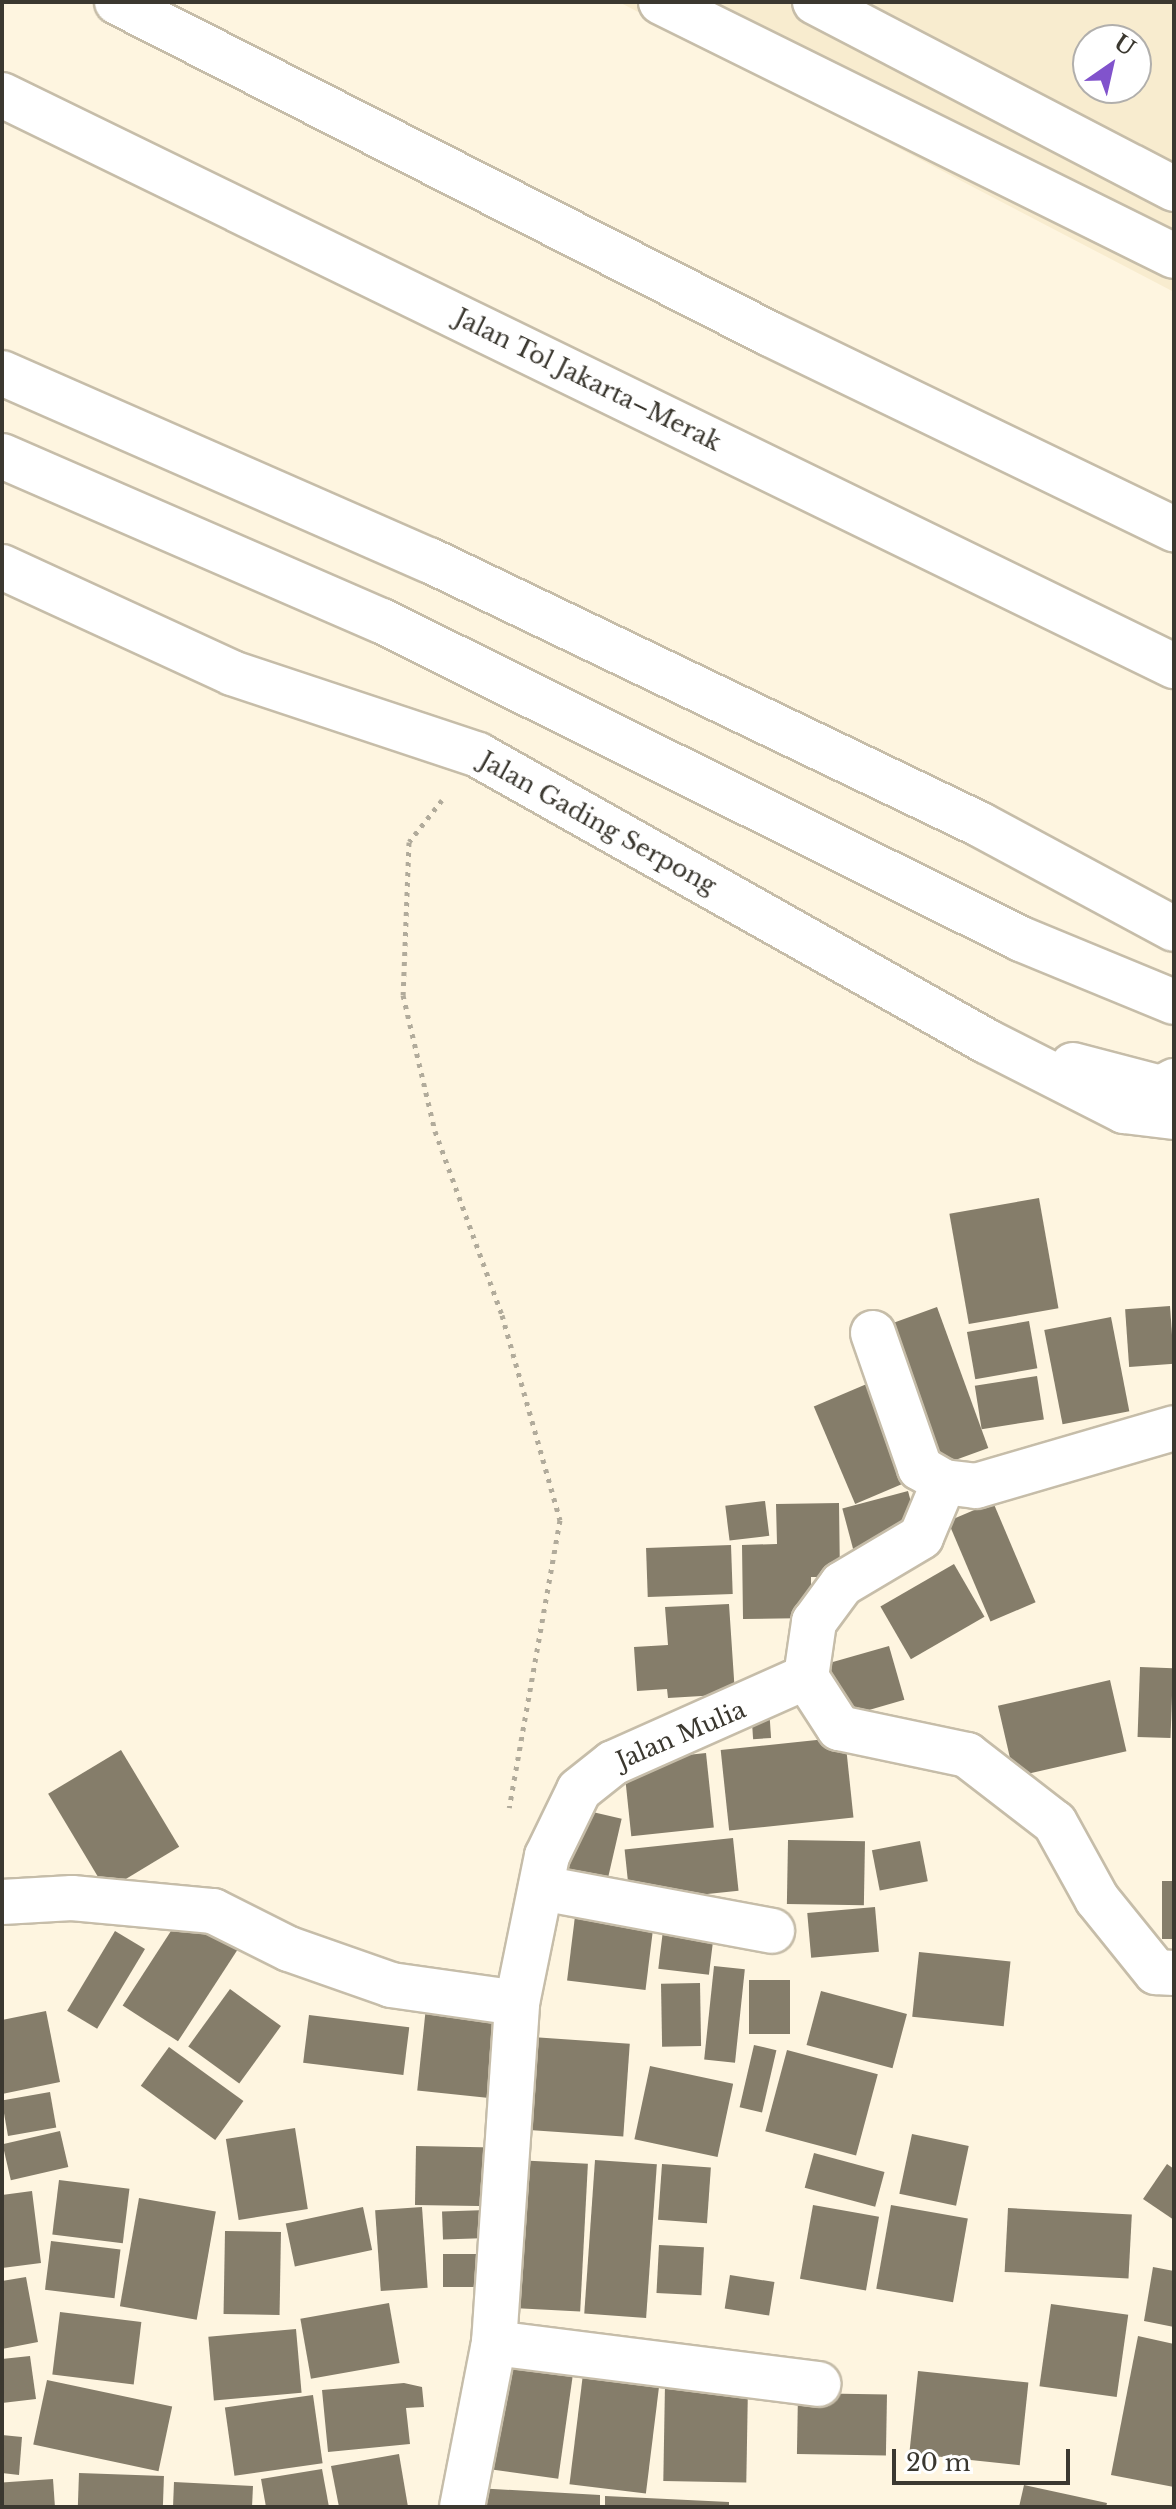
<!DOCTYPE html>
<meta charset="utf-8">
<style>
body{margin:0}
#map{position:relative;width:1176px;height:2509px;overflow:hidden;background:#fef5e0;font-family:"Libre Baskerville",serif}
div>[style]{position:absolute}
.built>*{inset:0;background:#f8eccf}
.building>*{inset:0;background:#857d6a;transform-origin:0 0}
.path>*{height:5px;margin-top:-2.5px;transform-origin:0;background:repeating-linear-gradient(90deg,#b1ab9b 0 4px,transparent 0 10px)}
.roads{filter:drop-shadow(2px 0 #c6bda9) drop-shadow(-2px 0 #c6bda9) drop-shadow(0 2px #c6bda9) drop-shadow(0 -2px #c6bda9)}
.minor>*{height:44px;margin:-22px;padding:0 22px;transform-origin:22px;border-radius:22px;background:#fff}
.major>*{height:44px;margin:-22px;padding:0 22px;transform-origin:22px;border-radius:22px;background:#fff}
.highway>*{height:44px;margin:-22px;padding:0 22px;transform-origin:22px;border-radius:22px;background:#fff}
span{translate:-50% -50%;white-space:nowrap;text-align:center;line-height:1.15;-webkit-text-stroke:8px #fff;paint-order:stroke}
.street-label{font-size:24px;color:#3b3830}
.frame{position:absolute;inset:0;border:4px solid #3b3830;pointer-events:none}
.north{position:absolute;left:1072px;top:24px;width:80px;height:80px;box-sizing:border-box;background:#fff;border:2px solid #b1afac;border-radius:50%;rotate:34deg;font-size:22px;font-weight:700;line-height:32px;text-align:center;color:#3b3830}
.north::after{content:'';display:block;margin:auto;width:28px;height:36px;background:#8153cc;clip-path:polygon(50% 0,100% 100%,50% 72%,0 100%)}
.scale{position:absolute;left:892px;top:2449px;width:178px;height:36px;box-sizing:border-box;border:4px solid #3b3830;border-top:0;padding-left:10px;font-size:24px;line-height:28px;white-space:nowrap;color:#3b3830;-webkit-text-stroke:6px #fff;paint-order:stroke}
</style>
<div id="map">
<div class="built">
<i style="clip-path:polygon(evenodd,619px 2px,1174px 2px,1174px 292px,619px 2px,1088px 40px,1136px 40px,1136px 88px,1088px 88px,1088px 40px)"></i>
</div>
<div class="building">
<i style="left:1039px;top:1198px;width:112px;height:91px;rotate:80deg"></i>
<i style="left:1170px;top:1306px;width:58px;height:45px;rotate:86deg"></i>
<i style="left:937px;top:1307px;width:150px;height:68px;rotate:70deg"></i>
<i style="left:1111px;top:1317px;width:96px;height:68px;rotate:79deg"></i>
<i style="left:1029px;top:1321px;width:48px;height:63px;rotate:80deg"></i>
<i style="left:1037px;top:1376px;width:44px;height:63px;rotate:81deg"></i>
<i style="left:869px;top:1383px;width:106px;height:60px;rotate:67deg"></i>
<i style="left:908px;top:1491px;width:42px;height:68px;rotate:75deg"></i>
<i style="left:765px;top:1501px;width:35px;height:40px;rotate:83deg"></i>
<i style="left:993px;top:1502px;width:109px;height:49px;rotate:67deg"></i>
<i style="clip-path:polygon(839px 1503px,840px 1577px,811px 1577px,811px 1618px,743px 1619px,742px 1545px,777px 1544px,776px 1504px)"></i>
<i style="left:731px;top:1545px;width:49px;height:85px;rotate:88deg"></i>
<i style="left:954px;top:1564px;width:61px;height:85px;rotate:60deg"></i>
<i style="clip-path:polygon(729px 1604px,735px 1694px,668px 1698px,667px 1689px,637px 1691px,634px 1647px,668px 1645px,665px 1607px)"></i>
<i style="left:889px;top:1646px;width:56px;height:63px;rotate:74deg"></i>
<i style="left:1140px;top:1667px;width:33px;height:70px;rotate:2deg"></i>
<i style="left:1110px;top:1680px;width:73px;height:115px;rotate:77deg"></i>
<i style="left:769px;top:1708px;width:30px;height:18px;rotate:86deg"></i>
<i style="left:845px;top:1737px;width:81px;height:125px;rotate:84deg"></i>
<i style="left:121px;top:1750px;width:113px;height:85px;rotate:59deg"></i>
<i style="left:706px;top:1753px;width:75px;height:83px;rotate:84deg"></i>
<i style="left:571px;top:1807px;width:52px;height:76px;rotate:13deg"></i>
<i style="left:733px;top:1838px;width:53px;height:109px;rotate:84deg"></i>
<i style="left:788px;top:1840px;width:77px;height:64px;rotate:1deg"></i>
<i style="left:920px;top:1841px;width:41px;height:49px;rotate:79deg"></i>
<i style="left:1162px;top:1881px;width:12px;height:58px"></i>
<i style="left:875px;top:1907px;width:45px;height:68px;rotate:85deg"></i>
<i style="left:576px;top:1908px;width:79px;height:73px;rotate:7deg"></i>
<i style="left:182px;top:1914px;width:66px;height:109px;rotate:33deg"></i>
<i style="left:664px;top:1922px;width:51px;height:47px;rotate:7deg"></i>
<i style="left:115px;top:1931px;width:35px;height:93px;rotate:31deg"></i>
<i style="left:919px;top:1952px;width:92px;height:65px;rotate:6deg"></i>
<i style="left:714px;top:1966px;width:31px;height:94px;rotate:6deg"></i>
<i style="left:749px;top:1980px;width:41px;height:54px"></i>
<i style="left:700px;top:1983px;width:63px;height:39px;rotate:89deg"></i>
<i style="left:230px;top:1989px;width:63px;height:71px;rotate:36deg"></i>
<i style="left:821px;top:1991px;width:89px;height:56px;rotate:15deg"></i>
<i style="left:426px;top:2007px;width:82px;height:84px;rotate:6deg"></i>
<i style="clip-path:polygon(46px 2011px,60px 2082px,2px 2094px,2px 2020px)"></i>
<i style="left:309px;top:2015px;width:101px;height:48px;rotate:7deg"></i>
<i style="left:532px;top:2037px;width:98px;height:93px;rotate:4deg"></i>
<i style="left:754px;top:2045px;width:23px;height:64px;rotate:13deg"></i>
<i style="left:169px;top:2047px;width:92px;height:48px;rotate:36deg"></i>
<i style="left:787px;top:2050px;width:94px;height:84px;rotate:15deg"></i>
<i style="left:650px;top:2066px;width:85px;height:75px;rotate:12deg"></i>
<i style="left:50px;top:2092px;width:36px;height:49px;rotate:80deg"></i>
<i style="left:295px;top:2128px;width:82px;height:70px;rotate:81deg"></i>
<i style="left:60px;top:2131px;width:37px;height:59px;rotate:77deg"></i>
<i style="left:912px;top:2134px;width:58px;height:61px;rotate:12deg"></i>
<i style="left:416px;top:2146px;width:79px;height:59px;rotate:1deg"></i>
<i style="left:814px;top:2153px;width:73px;height:36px;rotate:15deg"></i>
<i style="left:515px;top:2160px;width:73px;height:148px;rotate:3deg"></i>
<i style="left:595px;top:2160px;width:62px;height:154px;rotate:4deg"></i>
<i style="left:662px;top:2164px;width:49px;height:56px;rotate:4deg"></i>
<i style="clip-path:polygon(1167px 2164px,1174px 2169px,1174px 2220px,1143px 2199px)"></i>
<i style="left:59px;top:2180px;width:71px;height:55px;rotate:7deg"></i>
<i style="clip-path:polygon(32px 2191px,41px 2263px,2px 2268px,2px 2195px)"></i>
<i style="left:139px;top:2198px;width:78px;height:110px;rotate:10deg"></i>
<i style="left:813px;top:2205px;width:67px;height:75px;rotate:10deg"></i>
<i style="left:891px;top:2205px;width:78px;height:85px;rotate:10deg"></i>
<i style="left:363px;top:2207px;width:44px;height:79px;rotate:78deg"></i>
<i style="left:422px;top:2207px;width:81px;height:47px;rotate:86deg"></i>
<i style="left:1008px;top:2208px;width:124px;height:64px;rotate:3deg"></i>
<i style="left:487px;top:2210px;width:28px;height:45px;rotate:88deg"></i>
<i style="left:225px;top:2231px;width:56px;height:83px;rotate:1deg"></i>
<i style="left:51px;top:2241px;width:70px;height:49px;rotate:7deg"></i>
<i style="left:659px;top:2245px;width:45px;height:48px;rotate:3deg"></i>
<i style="left:443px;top:2254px;width:46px;height:33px"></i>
<i style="clip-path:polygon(1153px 2267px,1174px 2271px,1174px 2327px,1144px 2321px)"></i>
<i style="left:730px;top:2275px;width:45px;height:34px;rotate:9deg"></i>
<i style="clip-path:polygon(26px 2277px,38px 2342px,2px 2349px,2px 2281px)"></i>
<i style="left:389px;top:2303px;width:61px;height:90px;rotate:80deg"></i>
<i style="left:1051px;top:2304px;width:78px;height:83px;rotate:8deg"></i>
<i style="left:60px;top:2312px;width:82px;height:63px;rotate:7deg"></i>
<i style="left:296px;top:2329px;width:64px;height:88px;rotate:85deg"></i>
<i style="clip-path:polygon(1138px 2336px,1174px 2344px,1174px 2487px,1111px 2475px)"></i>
<i style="left:497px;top:2354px;width:78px;height:115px;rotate:8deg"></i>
<i style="clip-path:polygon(30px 2356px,36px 2399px,2px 2403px,2px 2359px)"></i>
<i style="left:918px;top:2371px;width:111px;height:83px;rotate:6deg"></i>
<i style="left:583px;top:2374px;width:77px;height:111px;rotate:7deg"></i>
<i style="left:47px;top:2380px;width:128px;height:66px;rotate:12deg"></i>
<i style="clip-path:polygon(404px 2383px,422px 2387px,424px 2407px,406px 2408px,410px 2444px,328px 2452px,322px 2390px)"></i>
<i style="left:665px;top:2384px;width:83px;height:97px;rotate:1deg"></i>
<i style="left:798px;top:2393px;width:89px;height:61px;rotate:1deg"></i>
<i style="left:313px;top:2395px;width:69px;height:89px;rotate:82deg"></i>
<i style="clip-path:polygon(2px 2435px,22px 2437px,19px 2475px,2px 2473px)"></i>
<i style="clip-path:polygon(399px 2454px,408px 2507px,339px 2507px,331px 2466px)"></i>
<i style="clip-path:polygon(322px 2469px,329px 2507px,266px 2507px,261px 2479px)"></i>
<i style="left:79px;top:2473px;width:85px;height:34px;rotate:2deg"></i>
<i style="left:53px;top:2479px;width:28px;height:51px;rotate:86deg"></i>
<i style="clip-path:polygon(174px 2482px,253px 2486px,252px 2507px,173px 2507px)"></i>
<i style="clip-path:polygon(1024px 2485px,1107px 2503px,1106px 2507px,1019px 2507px)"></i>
<i style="clip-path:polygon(476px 2488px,600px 2495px,600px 2507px,475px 2507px)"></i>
<i style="clip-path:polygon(605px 2496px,729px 2502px,729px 2507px,605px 2507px)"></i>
</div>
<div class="path">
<i style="left:442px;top:800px;width:53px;rotate:128.2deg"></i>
<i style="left:409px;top:842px;width:153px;rotate:92.2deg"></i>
<i style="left:403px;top:995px;width:140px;rotate:76.8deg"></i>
<i style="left:435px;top:1131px;width:196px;rotate:70deg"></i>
<i style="left:502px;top:1315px;width:213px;rotate:74.2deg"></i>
<i style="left:560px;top:1520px;width:292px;rotate:100deg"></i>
</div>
<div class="roads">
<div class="minor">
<i style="left:661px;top:2px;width:572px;rotate:26.34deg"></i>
<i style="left:815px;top:2px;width:405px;rotate:27.5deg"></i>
<i style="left:873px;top:1333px;width:143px;rotate:70.8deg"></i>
<i style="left:920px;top:1468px;width:28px;rotate:30deg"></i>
<i style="left:944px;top:1482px;width:32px;rotate:7deg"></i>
<i style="left:976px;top:1486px;width:206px;rotate:-16.3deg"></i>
<i style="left:806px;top:1677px;width:61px;rotate:57.1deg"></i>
<i style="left:839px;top:1728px;width:131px;rotate:11.9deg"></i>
<i style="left:967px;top:1755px;width:111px;rotate:37.7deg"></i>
<i style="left:1055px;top:1823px;width:87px;rotate:61.1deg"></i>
<i style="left:1097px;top:1899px;width:94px;rotate:51.1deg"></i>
<i style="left:1156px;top:1972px;width:18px;rotate:3deg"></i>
<i style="left:541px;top:1888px;width:235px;rotate:10.5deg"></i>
<i style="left:2px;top:1902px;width:70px;rotate:-3.3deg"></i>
<i style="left:72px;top:1898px;width:142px;rotate:5.3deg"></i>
<i style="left:213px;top:1911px;width:85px;rotate:26.6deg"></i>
<i style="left:289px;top:1949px;width:108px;rotate:19.4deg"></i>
<i style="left:391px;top:1985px;width:127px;rotate:8.1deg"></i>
<i style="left:517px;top:2003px;width:150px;rotate:-78.5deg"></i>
<i style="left:547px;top:1856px;width:73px;rotate:-64.1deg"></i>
<i style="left:579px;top:1790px;width:43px;rotate:-38.5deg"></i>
<i style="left:613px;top:1763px;width:211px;rotate:-24deg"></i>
<i style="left:806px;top:1677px;width:56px;rotate:-81.7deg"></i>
<i style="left:814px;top:1622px;width:47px;rotate:-53.6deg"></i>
<i style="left:842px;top:1584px;width:92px;rotate:-30.7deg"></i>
<i style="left:921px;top:1537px;width:60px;rotate:-67.3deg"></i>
<i style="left:494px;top:2343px;width:327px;rotate:7.2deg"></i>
<i style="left:462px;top:2507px;width:167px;rotate:-79deg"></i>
<i style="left:494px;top:2343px;width:341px;rotate:-86.1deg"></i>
</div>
<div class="major">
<i style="left:2px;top:373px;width:466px;rotate:23.7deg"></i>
<i style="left:429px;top:560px;width:612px;rotate:25.64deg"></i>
<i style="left:981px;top:825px;width:219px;rotate:28.3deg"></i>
<i style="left:2px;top:456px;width:414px;rotate:23.5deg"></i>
<i style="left:382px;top:621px;width:714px;rotate:26.46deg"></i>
<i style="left:1021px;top:939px;width:165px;rotate:22.4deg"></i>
<i style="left:2px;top:567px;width:253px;rotate:24.7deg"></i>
<i style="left:232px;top:673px;width:259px;rotate:18.4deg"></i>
<i style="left:478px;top:755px;width:583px;rotate:29.38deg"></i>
<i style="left:986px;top:1041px;width:155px;rotate:26.9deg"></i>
<i style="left:1124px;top:1111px;width:50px;rotate:6.8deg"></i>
<i style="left:1073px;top:1065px;width:91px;rotate:14.6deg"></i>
<i style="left:1161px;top:1088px;width:15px;rotate:-28deg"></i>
</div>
<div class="highway">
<i style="left:117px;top:2px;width:733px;rotate:26.95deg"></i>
<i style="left:770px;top:334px;width:449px;rotate:25.8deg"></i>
<i style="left:2px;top:95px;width:1304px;rotate:25.98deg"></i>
</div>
</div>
<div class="street-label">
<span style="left:588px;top:380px;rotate:26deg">Jalan Tol Jakarta–Merak</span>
<span style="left:598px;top:823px;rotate:29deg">Jalan Gading Serpong</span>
<span style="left:681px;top:1735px;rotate:-23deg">Jalan Mulia</span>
</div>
<div class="frame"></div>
<div class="north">U</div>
<div class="scale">20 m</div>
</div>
